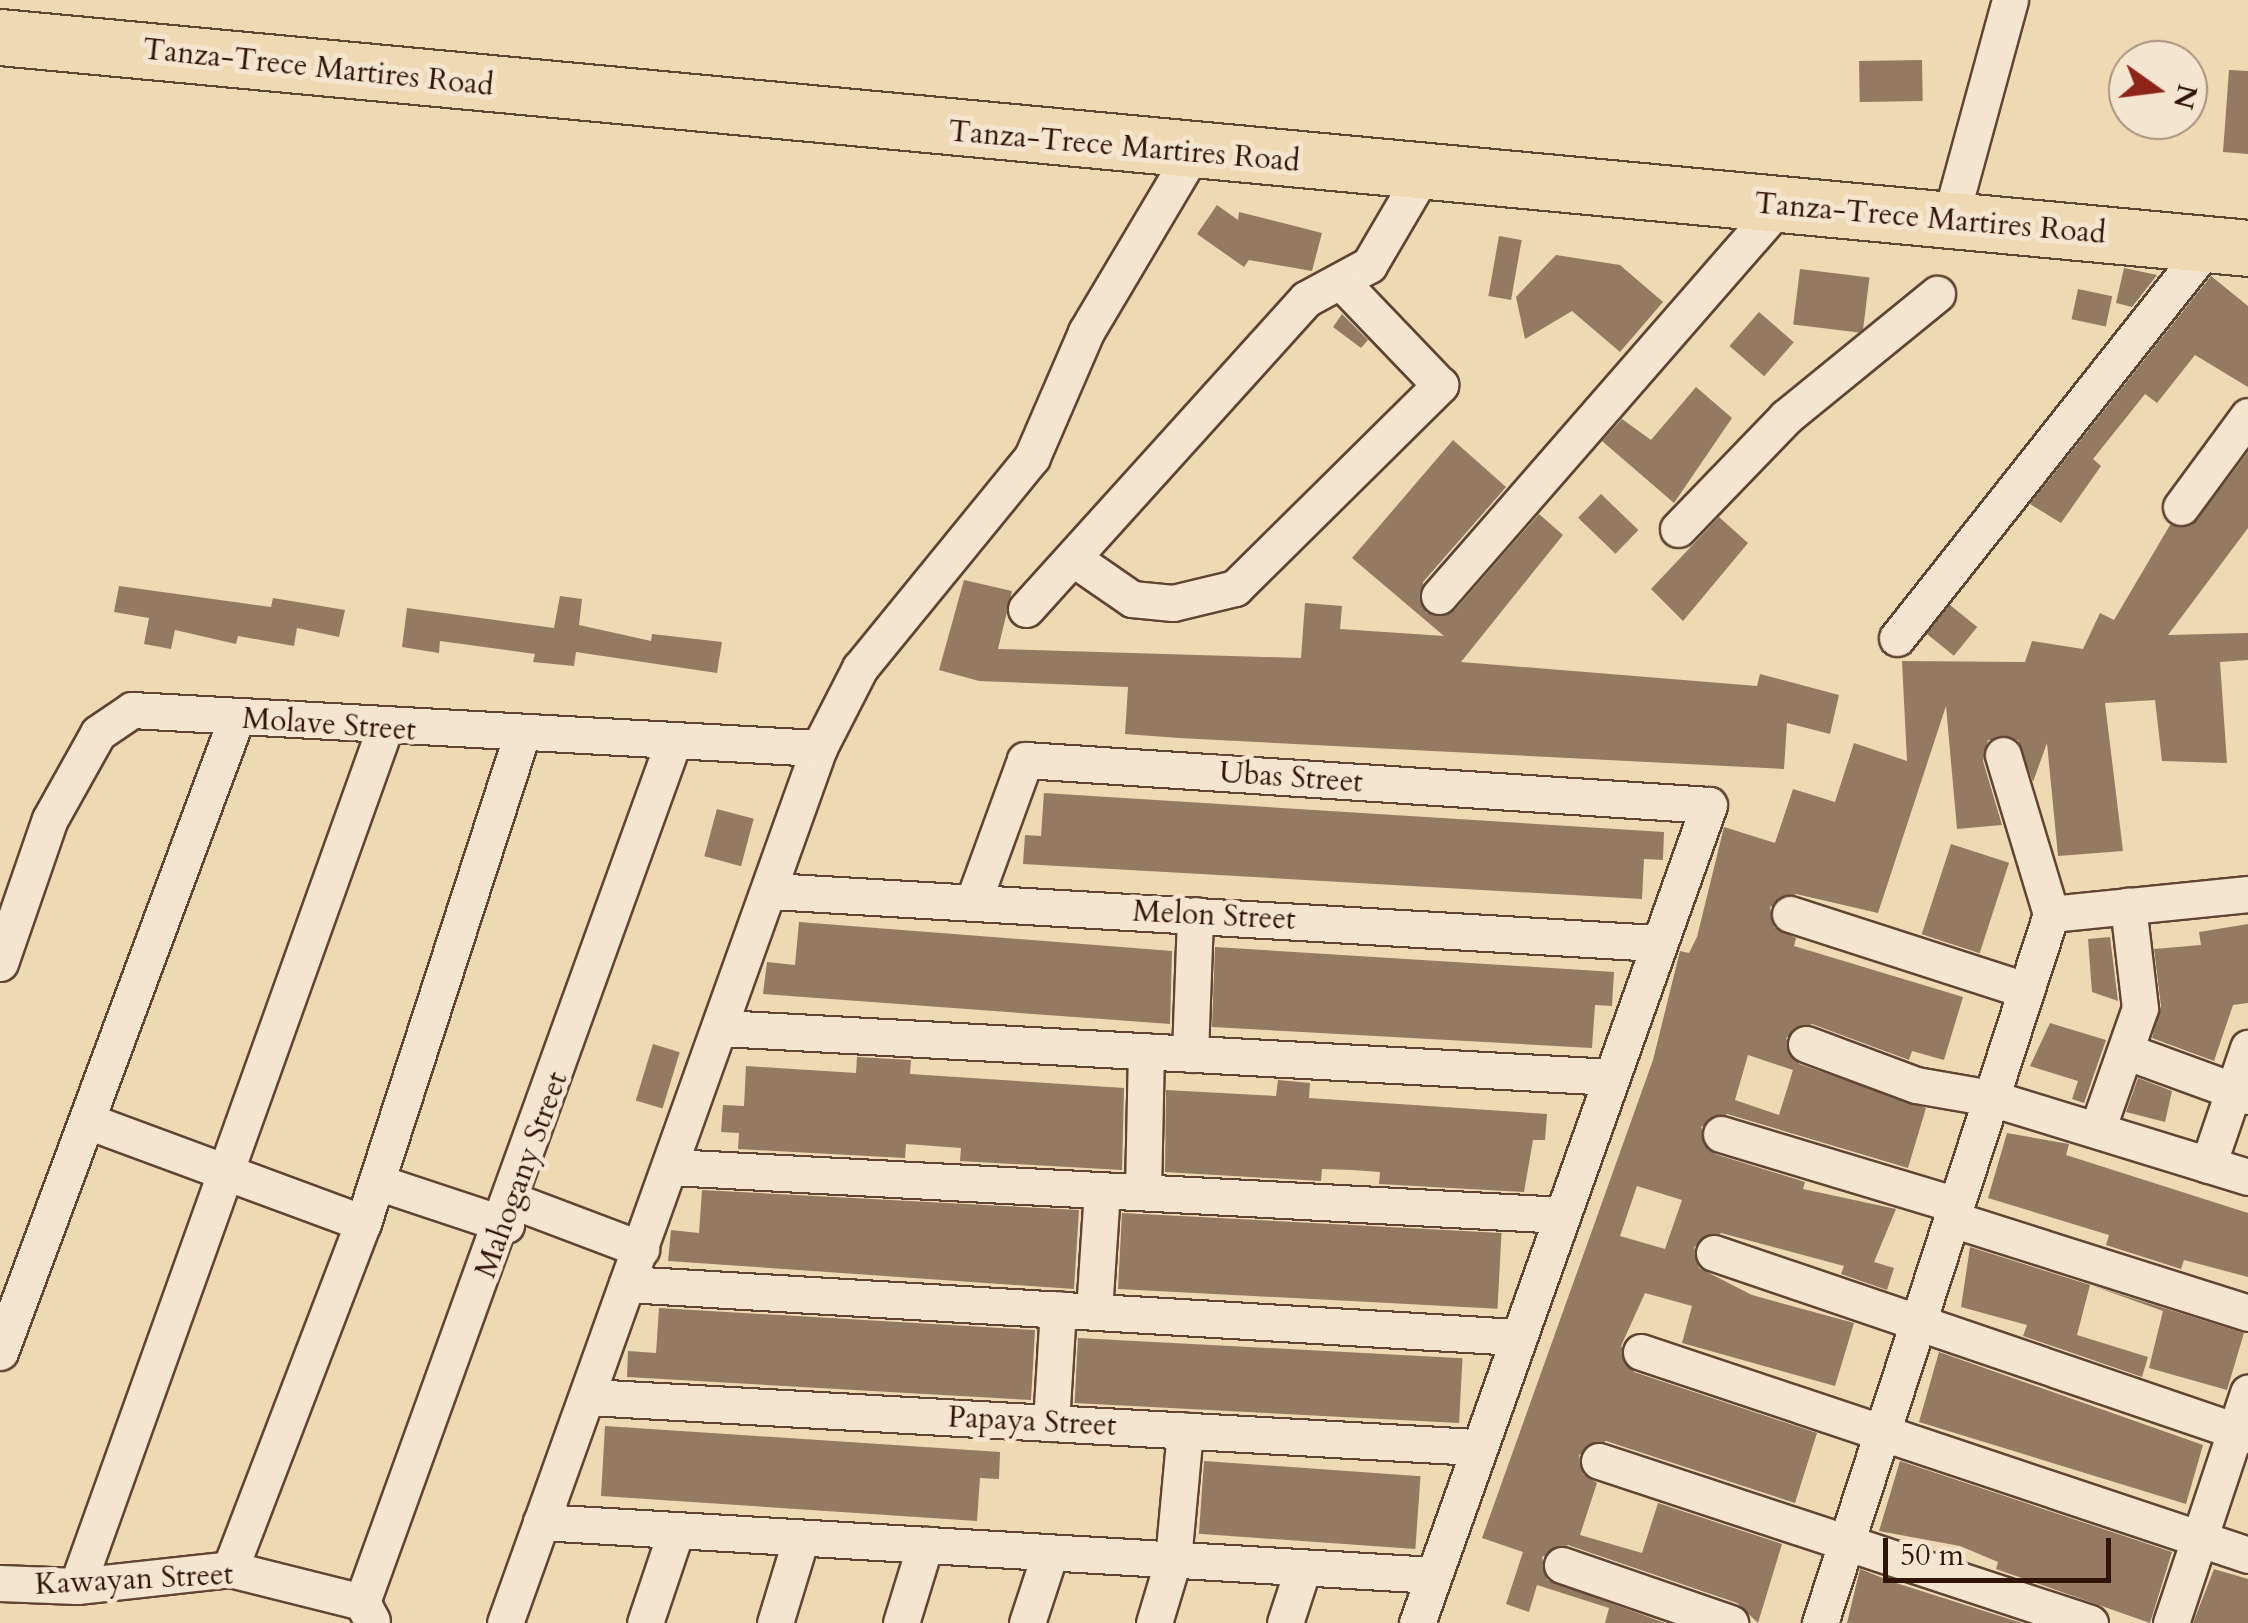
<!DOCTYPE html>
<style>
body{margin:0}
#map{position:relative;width:2248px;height:1623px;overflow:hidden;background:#eed9b3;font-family:Cardo,serif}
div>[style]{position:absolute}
.building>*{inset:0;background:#947a60;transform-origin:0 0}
.roads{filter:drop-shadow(2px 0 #614432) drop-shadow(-2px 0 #614432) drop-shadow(0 2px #614432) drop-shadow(0 -2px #614432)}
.street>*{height:35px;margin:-17.5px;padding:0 17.5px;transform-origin:17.5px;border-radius:17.5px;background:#f4e6ce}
.primary>*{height:55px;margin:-27.5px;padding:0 27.5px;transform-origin:27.5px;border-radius:27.5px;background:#eed9b3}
span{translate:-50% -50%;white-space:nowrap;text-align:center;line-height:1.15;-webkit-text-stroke:10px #f4e6ce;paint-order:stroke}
.street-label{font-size:30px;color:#321307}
.north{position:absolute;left:2108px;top:40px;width:100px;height:100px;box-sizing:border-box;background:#f4e6ce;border:2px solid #a6927e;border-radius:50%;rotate:104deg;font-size:28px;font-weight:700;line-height:40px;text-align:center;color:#321307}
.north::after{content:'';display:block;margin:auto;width:35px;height:45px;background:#8f2418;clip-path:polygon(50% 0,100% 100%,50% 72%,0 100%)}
.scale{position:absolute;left:1883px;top:1538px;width:228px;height:45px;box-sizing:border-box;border:5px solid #321307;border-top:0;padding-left:12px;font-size:30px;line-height:35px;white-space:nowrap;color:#321307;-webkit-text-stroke:8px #f4e6ce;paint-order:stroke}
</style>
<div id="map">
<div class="building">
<i style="left:1922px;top:60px;width:41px;height:63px;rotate:89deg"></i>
<i style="clip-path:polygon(2229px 70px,2248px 71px,2248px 154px,2223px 152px)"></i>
<i style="clip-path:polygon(1217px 205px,1238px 220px,1239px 212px,1322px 233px,1312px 271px,1249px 260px,1244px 267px,1197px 234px)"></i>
<i style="left:1499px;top:236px;width:23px;height:61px;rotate:10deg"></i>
<i style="clip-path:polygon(1556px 255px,1620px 265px,1663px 302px,1620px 352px,1572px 311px,1525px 339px,1516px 297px)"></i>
<i style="clip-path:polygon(2124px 268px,2157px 275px,2132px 307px,2116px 303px)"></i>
<i style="left:1800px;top:269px;width:70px;height:56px;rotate:7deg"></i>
<i style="clip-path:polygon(2211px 276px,2248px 306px,2248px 387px,2195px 355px,2157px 403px,2145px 394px,2093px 459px,2101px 466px,2061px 523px,2030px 504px)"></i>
<i style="left:2078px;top:289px;width:35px;height:31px;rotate:12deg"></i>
<i style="left:1759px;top:312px;width:46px;height:45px;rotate:41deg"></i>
<i style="clip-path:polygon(1342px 314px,1368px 340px,1361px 348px,1333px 327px)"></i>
<i style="clip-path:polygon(1696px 387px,1732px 418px,1674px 503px,1602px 441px,1622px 419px,1651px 440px)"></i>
<i style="clip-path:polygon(1453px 440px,1506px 487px,1423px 582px,1426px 613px,1455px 610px,1539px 514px,1563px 535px,1461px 662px,1757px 686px,1760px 674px,1839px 695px,1830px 734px,1787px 723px,1784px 769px,1179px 738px,1125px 734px,1128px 687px,979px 681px,939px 670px,964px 580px,1012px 591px,998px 649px,1301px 658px,1305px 603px,1342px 606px,1340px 629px,1444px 636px,1352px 558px)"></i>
<i style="clip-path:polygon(evenodd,2248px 452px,2248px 528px,2168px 635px,2248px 633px,2248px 660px,2220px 662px,2227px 763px,2162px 761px,2155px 700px,2105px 703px,2123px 851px,2058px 856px,2047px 743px,2033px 782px,2018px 740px,1988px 740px,1983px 761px,2002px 825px,1957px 829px,1946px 706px,1878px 913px,1796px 894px,1770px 907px,1774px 927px,1796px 938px,1794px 946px,1963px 997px,1944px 1060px,1912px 1051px,1909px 1060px,1812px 1024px,1786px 1038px,1799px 1064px,1926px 1108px,1908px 1168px,1727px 1114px,1701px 1127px,1715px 1154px,1805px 1182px,1803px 1189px,1896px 1209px,1874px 1262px,1894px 1268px,1887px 1290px,1841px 1274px,1844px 1266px,1721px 1233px,1694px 1247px,1699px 1268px,1752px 1295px,1854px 1323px,1835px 1386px,1682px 1343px,1692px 1306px,1645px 1293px,1621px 1346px,1634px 1372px,1817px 1433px,1795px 1503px,1606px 1441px,1579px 1455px,1583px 1474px,1597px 1483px,1580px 1535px,1642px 1553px,1658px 1503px,1782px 1544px,1758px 1623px,1737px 1603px,1568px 1545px,1542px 1557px,1547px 1580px,1665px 1623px,1605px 1623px,1609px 1608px,1537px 1585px,1529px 1612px,1506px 1604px,1523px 1552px,1482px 1538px,1653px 1060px,1680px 951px,1689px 953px,1697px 937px,1724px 827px,1775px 843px,1793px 789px,1835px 802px,1854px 743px,1907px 761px,1902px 661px,2025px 662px,2032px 641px,2083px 649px,2100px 613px,2114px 620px,2170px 525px,2197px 520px,2248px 452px,1748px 1055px,1793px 1070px,1779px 1115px,1735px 1100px,1748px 1055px,2248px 452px,1637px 1186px,1682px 1200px,1665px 1249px,1620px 1236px,1637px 1186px)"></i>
<i style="left:1601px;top:494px;width:52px;height:33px;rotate:44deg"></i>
<i style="clip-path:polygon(1719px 517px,1748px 543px,1683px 621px,1651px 589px)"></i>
<i style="clip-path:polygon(119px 586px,271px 607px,273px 598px,345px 610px,339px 637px,297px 628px,294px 646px,238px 636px,236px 644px,175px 630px,171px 649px,144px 644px,149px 618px,114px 612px)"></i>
<i style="clip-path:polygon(560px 596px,582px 599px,579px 625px,651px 641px,652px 634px,722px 642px,717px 673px,576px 652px,574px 666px,533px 662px,535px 654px,440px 641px,439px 653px,402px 647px,407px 608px,554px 628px)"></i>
<i style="left:1950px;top:605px;width:35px;height:37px;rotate:39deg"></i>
<i style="clip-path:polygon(1044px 793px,1664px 832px,1663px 860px,1644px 859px,1642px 899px,1023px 864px,1025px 835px,1041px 836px)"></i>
<i style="left:717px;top:809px;width:38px;height:49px;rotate:15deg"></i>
<i style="left:1951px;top:844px;width:61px;height:95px;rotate:18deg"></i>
<i style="clip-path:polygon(799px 922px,1172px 951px,1170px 1024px,763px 994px,767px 962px,795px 965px)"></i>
<i style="clip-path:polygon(2248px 924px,2248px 1003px,2233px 1005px,2214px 1061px,2152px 1038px,2161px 1006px,2154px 949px,2201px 945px,2199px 932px)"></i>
<i style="clip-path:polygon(2110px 937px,2118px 1001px,2092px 992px,2088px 939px)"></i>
<i style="clip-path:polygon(1215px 947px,1614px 972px,1612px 1006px,1595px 1005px,1592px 1048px,1212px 1027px)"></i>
<i style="clip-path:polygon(2050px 1023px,2106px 1040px,2084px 1103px,2072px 1099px,2078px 1081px,2030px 1066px)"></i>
<i style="left:653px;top:1044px;width:28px;height:59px;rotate:17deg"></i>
<i style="clip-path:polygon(857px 1057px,911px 1060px,910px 1074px,1124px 1088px,1122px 1170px,960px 1161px,961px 1148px,906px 1144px,905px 1158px,738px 1149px,739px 1133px,721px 1132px,723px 1105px,744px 1106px,746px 1066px,856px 1073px)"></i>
<i style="clip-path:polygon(2138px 1078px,2172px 1091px,2165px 1122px,2126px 1112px)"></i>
<i style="clip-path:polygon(1278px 1080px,1310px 1083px,1309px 1098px,1547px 1114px,1545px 1140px,1533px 1140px,1524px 1192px,1379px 1184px,1380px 1172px,1352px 1170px,1322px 1169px,1321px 1181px,1165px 1172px,1166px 1090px,1276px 1096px)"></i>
<i style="clip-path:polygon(2007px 1133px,2069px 1144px,2066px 1155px,2248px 1213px,2248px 1277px,2184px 1260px,2181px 1269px,2106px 1245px,2109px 1235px,1988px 1198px)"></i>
<i style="clip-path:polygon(702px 1190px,1079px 1210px,1074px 1289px,668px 1261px,671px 1230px,699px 1233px)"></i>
<i style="left:1122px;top:1213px;width:380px;height:76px;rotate:3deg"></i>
<i style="clip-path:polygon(1970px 1247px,2090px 1285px,2077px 1335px,2148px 1357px,2142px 1377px,2023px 1336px,2027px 1325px,1961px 1307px)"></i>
<i style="clip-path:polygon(2093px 1286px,2244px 1333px,2227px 1390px,2149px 1368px,2163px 1311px)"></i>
<i style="clip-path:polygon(659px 1308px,1035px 1330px,1031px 1400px,627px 1377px,628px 1351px,656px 1353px)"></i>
<i style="left:1078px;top:1338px;width:385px;height:65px;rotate:3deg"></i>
<i style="clip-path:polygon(1939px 1352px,2203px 1445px,2186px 1504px,1919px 1422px)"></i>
<i style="clip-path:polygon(605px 1426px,1000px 1452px,999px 1479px,980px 1478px,977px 1521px,601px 1496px)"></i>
<i style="left:1204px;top:1461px;width:217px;height:73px;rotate:4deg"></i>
<i style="clip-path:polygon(1900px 1461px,2172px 1552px,2150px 1623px,1996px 1569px,1998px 1562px,1960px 1546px,1879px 1531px)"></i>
<i style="clip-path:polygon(1860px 1569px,1893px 1582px,2022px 1623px,1847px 1623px)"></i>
<i style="clip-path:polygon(2214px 1569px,2248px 1579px,2248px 1623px,2193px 1623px)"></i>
</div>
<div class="roads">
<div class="street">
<i style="left:1949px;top:223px;width:231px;rotate:-74.7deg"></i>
<i style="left:2181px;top:507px;width:113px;rotate:-53.6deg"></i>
<i style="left:1678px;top:529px;width:156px;rotate:-46deg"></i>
<i style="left:1786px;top:417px;width:195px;rotate:-39.2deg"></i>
<i style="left:1077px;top:561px;width:67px;rotate:34.6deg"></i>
<i style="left:1132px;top:599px;width:41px;rotate:5.6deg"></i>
<i style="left:1173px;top:603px;width:64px;rotate:-13.6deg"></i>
<i style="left:1235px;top:588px;width:289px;rotate:-44.7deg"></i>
<i style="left:1440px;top:385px;width:140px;rotate:-133.8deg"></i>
<i style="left:1439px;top:596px;width:519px;rotate:-48.91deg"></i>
<i style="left:1026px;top:609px;width:418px;rotate:-47.9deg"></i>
<i style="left:1306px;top:299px;width:72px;rotate:-28.4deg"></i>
<i style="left:1369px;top:265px;width:107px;rotate:-59.6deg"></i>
<i style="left:1897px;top:638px;width:503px;rotate:-51.63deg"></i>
<i style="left:771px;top:891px;width:888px;rotate:3.36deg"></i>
<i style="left:973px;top:902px;width:151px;rotate:-69.9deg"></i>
<i style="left:1025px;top:760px;width:685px;rotate:3.76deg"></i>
<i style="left:1709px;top:805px;width:869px;rotate:109.64deg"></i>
<i style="left:1790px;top:914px;width:248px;rotate:17.9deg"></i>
<i style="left:2051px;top:914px;width:198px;rotate:-5.8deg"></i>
<i style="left:0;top:963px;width:152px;rotate:-70.9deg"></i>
<i style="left:50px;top:819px;width:98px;rotate:-60.8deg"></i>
<i style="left:98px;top:733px;width:41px;rotate:-34.1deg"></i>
<i style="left:132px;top:710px;width:688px;rotate:3.17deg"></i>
<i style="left:722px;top:1028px;width:891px;rotate:3.15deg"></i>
<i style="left:1806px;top:1044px;width:117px;rotate:20.4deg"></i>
<i style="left:1916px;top:1085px;width:76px;rotate:9.8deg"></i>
<i style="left:1991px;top:1098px;width:269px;rotate:17.1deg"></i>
<i style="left:2128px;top:1052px;width:128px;rotate:20.1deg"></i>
<i style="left:1190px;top:1054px;width:139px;rotate:-87.9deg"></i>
<i style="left:93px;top:1123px;width:288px;rotate:20.3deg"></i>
<i style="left:2097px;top:1130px;width:129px;rotate:-70.6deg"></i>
<i style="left:2140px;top:1008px;width:103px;rotate:-96.7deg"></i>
<i style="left:1721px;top:1134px;width:245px;rotate:16.8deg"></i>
<i style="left:2208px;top:1165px;width:124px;rotate:-71.1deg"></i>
<i style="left:671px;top:1167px;width:892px;rotate:3.08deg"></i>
<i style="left:377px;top:1182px;width:136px;rotate:18.4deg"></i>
<i style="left:1143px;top:1192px;width:141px;rotate:-88.8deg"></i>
<i style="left:514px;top:1201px;width:136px;rotate:20.7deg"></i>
<i style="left:1952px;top:1219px;width:311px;rotate:17.6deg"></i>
<i style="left:1714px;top:1253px;width:564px;rotate:18.82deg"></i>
<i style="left:627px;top:1284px;width:891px;rotate:3.41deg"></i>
<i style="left:1094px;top:1311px;width:121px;rotate:-86.2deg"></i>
<i style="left:0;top:1352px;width:676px;rotate:-69.55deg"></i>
<i style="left:1641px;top:1352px;width:640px;rotate:18.49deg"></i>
<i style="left:589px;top:1397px;width:888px;rotate:3.23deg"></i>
<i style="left:1051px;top:1423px;width:114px;rotate:-86.5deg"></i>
<i style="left:1599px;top:1461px;width:517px;rotate:18.26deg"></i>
<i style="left:541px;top:1522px;width:894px;rotate:3.4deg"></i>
<i style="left:1562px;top:1565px;width:178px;rotate:19deg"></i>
<i style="left:230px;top:1569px;width:371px;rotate:-69deg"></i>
<i style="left:363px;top:1223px;width:511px;rotate:-71.99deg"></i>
<i style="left:0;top:1583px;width:77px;rotate:2.2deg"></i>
<i style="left:77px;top:1586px;width:154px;rotate:-6.3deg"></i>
<i style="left:230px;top:1569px;width:136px;rotate:14deg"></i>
<i style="left:362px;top:1602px;width:21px;rotate:62deg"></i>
<i style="left:77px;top:1586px;width:909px;rotate:-70.27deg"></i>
<i style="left:362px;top:1602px;width:911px;rotate:-70.11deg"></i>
<i style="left:505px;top:1623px;width:930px;rotate:-70.26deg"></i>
<i style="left:819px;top:748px;width:90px;rotate:-62.9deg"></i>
<i style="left:860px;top:668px;width:272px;rotate:-50.8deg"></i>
<i style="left:1032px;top:457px;width:136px;rotate:-66.6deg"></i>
<i style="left:1086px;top:332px;width:206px;rotate:-59.3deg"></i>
<i style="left:645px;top:1623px;width:97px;rotate:-71.4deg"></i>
<i style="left:775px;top:1623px;width:89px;rotate:-73deg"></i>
<i style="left:901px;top:1623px;width:82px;rotate:-72.9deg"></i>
<i style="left:1027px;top:1623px;width:74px;rotate:-71.8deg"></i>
<i style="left:1154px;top:1623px;width:66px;rotate:-73.2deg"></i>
<i style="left:1173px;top:1560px;width:130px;rotate:-84.7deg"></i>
<i style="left:1285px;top:1623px;width:58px;rotate:-71.9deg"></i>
<i style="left:1820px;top:1623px;width:746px;rotate:-71.95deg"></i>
<i style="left:2051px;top:914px;width:166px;rotate:-106.8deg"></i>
<i style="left:2171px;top:1623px;width:243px;rotate:-71.5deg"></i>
</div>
<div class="primary">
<i style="left:0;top:37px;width:2258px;rotate:5.36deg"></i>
</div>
</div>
<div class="street-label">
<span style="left:318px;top:68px;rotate:6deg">Tanza-Trece Martires Road</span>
<span style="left:1124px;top:147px;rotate:5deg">Tanza-Trece Martires Road</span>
<span style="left:1930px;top:219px;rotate:5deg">Tanza-Trece Martires Road</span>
<span style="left:329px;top:725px;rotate:4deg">Molave Street</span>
<span style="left:1291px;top:778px;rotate:4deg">Ubas Street</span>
<span style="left:1214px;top:916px;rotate:3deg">Melon Street</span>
<span style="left:522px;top:1175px;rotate:-70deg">Mahogany Street</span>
<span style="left:1032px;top:1422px;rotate:3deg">Papaya Street</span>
<span style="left:134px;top:1580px;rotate:-3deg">Kawayan Street</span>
</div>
<div class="north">N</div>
<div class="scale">50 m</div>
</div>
